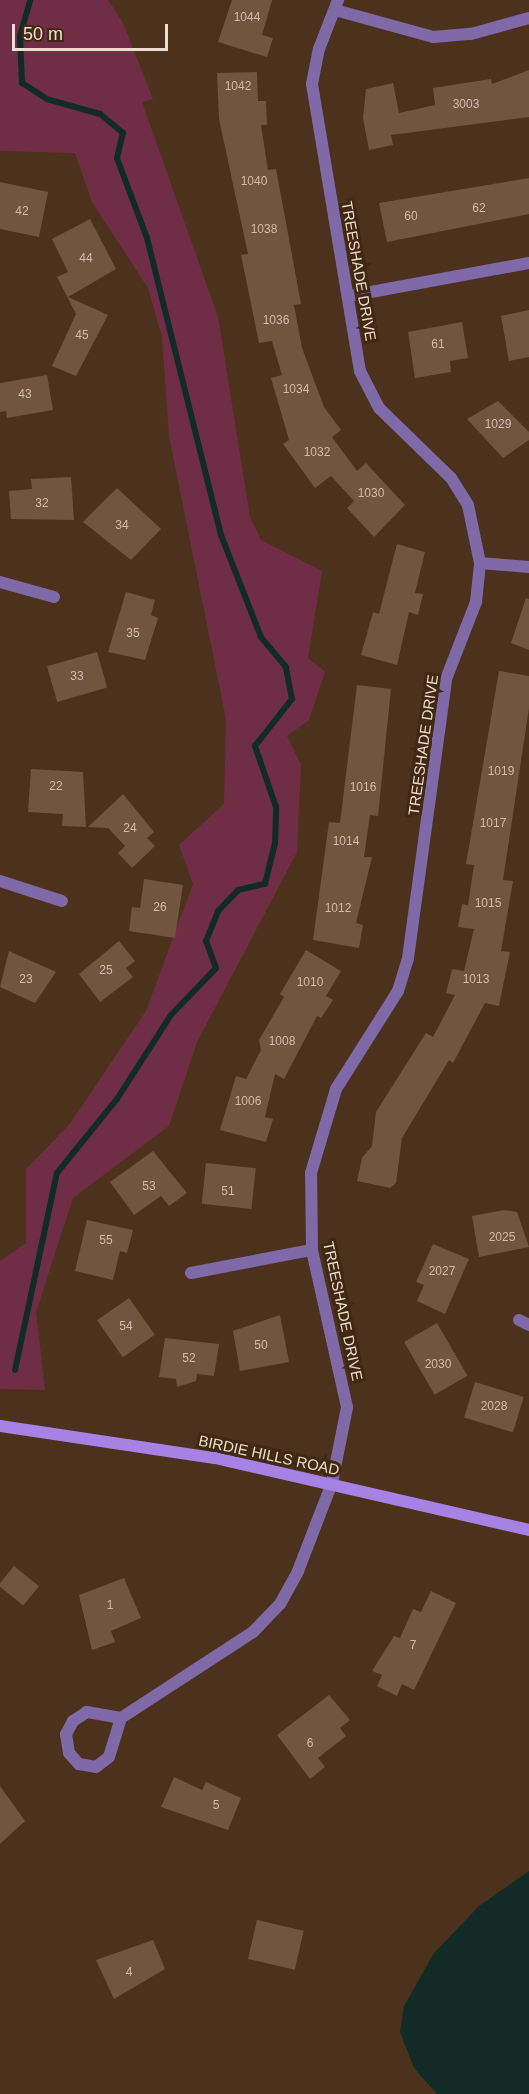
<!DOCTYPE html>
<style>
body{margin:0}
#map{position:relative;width:529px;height:2094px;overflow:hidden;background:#4c321c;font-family:Arial,sans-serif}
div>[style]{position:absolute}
.green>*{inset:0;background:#702e46}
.water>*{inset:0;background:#132b27}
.stream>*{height:6px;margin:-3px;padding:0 3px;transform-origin:3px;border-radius:3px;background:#132b27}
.building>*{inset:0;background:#71553e;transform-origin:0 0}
.street>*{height:12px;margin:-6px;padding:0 6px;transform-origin:6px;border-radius:6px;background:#7f69a7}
.secondary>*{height:12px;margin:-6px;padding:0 6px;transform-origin:6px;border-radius:6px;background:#a782e5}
span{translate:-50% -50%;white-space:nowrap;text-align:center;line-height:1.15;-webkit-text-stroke:6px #412812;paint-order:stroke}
.number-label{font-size:12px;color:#cfbbac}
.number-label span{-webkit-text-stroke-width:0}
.street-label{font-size:15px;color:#eeddd0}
.scale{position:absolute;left:12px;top:24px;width:156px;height:27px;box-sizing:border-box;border:3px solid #eeddd0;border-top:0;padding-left:8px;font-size:18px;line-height:21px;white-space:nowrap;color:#eeddd0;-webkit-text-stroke:4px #412812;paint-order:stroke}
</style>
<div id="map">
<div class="green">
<i style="clip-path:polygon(0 0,108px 0,123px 23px,153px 99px,142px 102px,218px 317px,250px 517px,261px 540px,322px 571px,308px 658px,325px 672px,309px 720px,287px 736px,301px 765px,297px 852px,197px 1042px,169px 1126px,73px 1198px,36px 1312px,45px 1390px,0 1389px,0 1261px,26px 1243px,26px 1169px,69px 1125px,146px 1011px,193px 884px,179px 845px,224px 804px,226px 719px,169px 436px,162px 337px,148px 288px,92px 202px,75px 153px,0 151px)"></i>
</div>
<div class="water">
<i style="clip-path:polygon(529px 1871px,529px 2094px,437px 2094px,414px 2068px,400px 2032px,404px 2006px,434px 1953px,479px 1906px)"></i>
</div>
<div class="stream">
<i style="left:15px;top:1370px;width:201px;rotate:-78deg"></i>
<i style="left:57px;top:1173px;width:95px;rotate:-51deg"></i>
<i style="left:117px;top:1099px;width:100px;rotate:-57.3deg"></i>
<i style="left:171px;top:1015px;width:65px;rotate:-46.2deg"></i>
<i style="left:216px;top:968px;width:29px;rotate:-110deg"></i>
<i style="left:206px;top:941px;width:32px;rotate:-68deg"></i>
<i style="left:218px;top:911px;width:29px;rotate:-46deg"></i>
<i style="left:238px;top:890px;width:28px;rotate:-13deg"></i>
<i style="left:265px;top:884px;width:42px;rotate:-76.3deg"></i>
<i style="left:275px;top:843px;width:36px;rotate:-88deg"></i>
<i style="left:276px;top:807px;width:65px;rotate:-109deg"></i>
<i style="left:255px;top:746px;width:60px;rotate:-51.8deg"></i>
<i style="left:292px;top:699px;width:33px;rotate:-101deg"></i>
<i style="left:286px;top:667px;width:39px;rotate:-130deg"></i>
<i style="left:261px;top:637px;width:110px;rotate:-111.4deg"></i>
<i style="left:221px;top:535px;width:306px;rotate:-104deg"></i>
<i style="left:147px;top:238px;width:85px;rotate:-110.6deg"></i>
<i style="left:117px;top:158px;width:26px;rotate:-77deg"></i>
<i style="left:123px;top:133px;width:30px;rotate:-140deg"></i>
<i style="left:100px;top:114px;width:55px;rotate:-164.2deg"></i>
<i style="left:47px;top:99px;width:30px;rotate:-147deg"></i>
<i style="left:22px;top:83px;width:47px;rotate:-92.4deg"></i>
<i style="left:20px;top:36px;width:37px;rotate:-74deg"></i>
</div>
<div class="building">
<i style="clip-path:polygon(232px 0,272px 0,262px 35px,273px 38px,267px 57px,218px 42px)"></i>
<i style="clip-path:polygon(529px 70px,529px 117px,391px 135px,393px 145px,369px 150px,363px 118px,366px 89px,393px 83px,399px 113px,435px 105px,433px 88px,491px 79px,492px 84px)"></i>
<i style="clip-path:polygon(257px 72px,258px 101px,266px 101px,267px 125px,261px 125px,268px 170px,276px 169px,301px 304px,294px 305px,302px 348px,324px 407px,341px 430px,332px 437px,357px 471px,366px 463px,405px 505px,374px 537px,347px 508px,354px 501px,331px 476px,315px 488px,283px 444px,289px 440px,271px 378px,282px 375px,272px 341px,259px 343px,241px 255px,248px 254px,219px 119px,217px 73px)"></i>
<i style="clip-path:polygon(529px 178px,529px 214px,387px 242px,379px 203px)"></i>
<i style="clip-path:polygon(0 182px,48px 192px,39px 237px,0 229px)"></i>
<i style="clip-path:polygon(90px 219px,116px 269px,68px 297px,108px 315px,76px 376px,52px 366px,76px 314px,57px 277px,68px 272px,52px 239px)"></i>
<i style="clip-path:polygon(529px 310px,529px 357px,509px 361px,501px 316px)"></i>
<i style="clip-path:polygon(462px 322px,468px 358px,450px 361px,451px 372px,415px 378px,408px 332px)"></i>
<i style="clip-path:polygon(47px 375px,53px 410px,7px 418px,6px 411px,0 412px,0 383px)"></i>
<i style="clip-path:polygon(498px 401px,529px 432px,529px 440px,503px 458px,467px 419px)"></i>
<i style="clip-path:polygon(71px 477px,74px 520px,11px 519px,9px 491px,32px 489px,31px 479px)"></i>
<i style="clip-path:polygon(117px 488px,161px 529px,131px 560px,83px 522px)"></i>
<i style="clip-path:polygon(397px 544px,425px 552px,415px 593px,423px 594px,418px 615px,409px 612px,397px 665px,361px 655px,373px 612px,379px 614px)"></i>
<i style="clip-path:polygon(126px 592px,155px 600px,151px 615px,158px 618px,145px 660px,108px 652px)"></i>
<i style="clip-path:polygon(526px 598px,529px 599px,529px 650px,511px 643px)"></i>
<i style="left:97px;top:652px;width:37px;height:52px;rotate:74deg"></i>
<i style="clip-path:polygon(499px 671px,529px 676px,529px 708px,503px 880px,513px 881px,501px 951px,510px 952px,499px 1006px,485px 1003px,453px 1063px,449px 1060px,402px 1138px,396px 1183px,390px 1188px,357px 1181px,362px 1158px,372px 1146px,376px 1112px,426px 1033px,433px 1037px,455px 995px,446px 993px,452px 969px,464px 971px,474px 929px,458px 927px,462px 904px,468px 905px,474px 865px,466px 864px)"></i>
<i style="clip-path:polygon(357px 685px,391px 689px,378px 816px,370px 815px,364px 857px,372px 857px,356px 923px,363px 925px,359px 948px,313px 940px,329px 822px,340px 823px)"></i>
<i style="clip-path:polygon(31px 769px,83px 772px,86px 827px,62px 826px,63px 814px,28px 812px)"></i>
<i style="clip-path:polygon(123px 794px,154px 832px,147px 838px,155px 846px,132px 868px,118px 853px,125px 846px,108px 828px,88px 827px)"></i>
<i style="clip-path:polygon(144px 879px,183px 885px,175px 938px,129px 931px,132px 907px,140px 908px)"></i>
<i style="clip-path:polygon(119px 941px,135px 961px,126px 968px,133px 977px,100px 1002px,79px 974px)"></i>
<i style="clip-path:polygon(306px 950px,341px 971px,326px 996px,333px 1000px,321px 1018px,317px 1016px,284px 1079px,275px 1074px,265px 1117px,273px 1119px,266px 1142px,220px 1130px,236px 1076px,246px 1079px,261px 1050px,259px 1040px,284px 997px,280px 994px)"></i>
<i style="clip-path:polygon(9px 951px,56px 972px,35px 1003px,0 987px)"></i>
<i style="clip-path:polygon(153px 1151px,187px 1193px,169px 1206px,161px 1196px,134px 1215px,110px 1182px)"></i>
<i style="left:206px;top:1163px;width:50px;height:41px;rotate:6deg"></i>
<i style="clip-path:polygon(504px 1210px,517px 1212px,529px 1247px,479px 1257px,472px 1216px)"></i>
<i style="clip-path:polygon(87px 1220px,133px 1230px,127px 1253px,120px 1251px,113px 1280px,75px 1271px)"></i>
<i style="clip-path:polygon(433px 1244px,469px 1259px,445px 1314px,417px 1301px,424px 1285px,416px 1282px)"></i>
<i style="left:129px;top:1298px;width:45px;height:39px;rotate:55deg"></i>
<i style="clip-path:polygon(280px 1315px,289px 1362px,240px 1371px,233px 1331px)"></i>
<i style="left:437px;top:1323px;width:61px;height:38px;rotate:60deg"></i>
<i style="clip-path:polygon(165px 1338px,219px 1344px,214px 1376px,197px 1374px,196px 1381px,177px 1387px,176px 1379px,159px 1377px)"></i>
<i style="left:475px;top:1382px;width:51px;height:37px;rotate:17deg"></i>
<i style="left:14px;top:1566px;width:32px;height:25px;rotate:39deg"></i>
<i style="clip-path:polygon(124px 1578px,141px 1618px,111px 1631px,115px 1642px,92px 1650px,79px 1595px)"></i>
<i style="clip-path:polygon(431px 1591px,456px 1603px,414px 1690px,402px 1684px,397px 1696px,377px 1686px,382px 1675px,372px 1671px,394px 1636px,400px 1638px,413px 1609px,421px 1612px)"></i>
<i style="clip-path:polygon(329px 1695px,350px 1720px,340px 1728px,346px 1736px,318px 1758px,325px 1767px,310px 1779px,277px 1735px)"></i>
<i style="clip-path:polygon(174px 1777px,202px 1790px,206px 1782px,241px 1798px,228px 1830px,161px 1807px)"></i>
<i style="clip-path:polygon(0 1786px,25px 1821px,0 1844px)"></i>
<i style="left:257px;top:1920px;width:48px;height:40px;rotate:13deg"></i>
<i style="clip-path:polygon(153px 1940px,165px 1969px,114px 1999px,96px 1960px)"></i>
</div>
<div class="street">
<i style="left:335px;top:10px;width:102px;rotate:15.4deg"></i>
<i style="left:433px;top:37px;width:38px;rotate:-5deg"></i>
<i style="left:471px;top:34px;width:60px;rotate:-15.4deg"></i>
<i style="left:349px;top:296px;width:183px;rotate:-10.4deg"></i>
<i style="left:480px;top:563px;width:49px;rotate:4.7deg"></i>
<i style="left:0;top:582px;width:56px;rotate:15.5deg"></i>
<i style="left:0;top:881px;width:65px;rotate:17.9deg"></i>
<i style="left:191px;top:1273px;width:123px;rotate:-10.8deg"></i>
<i style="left:519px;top:1320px;width:11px;rotate:27deg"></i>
<i style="left:121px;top:1718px;width:35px;rotate:-170deg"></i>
<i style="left:87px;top:1712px;width:17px;rotate:147deg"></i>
<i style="left:73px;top:1721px;width:15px;rotate:118deg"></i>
<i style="left:66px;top:1734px;width:19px;rotate:81deg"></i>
<i style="left:69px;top:1753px;width:15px;rotate:48deg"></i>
<i style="left:79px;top:1764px;width:17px;rotate:10deg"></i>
<i style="left:96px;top:1767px;width:16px;rotate:-38deg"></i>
<i style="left:109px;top:1757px;width:41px;rotate:-72.9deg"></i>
<i style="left:121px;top:1718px;width:158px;rotate:-33.1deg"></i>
<i style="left:253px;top:1632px;width:39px;rotate:-46deg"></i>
<i style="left:280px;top:1604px;width:38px;rotate:-61deg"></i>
<i style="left:298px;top:1571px;width:94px;rotate:-68.9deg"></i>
<i style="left:332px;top:1483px;width:77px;rotate:-78.8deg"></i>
<i style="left:347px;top:1407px;width:161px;rotate:-102.6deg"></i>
<i style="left:312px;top:1250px;width:77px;rotate:-90.7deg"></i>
<i style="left:311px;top:1173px;width:88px;rotate:-73.4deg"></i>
<i style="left:336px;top:1089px;width:116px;rotate:-57.7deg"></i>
<i style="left:398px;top:991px;width:34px;rotate:-73deg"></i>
<i style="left:408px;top:958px;width:282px;rotate:-82.2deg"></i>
<i style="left:446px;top:679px;width:83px;rotate:-68.7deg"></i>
<i style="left:476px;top:602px;width:39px;rotate:-84deg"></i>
<i style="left:480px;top:563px;width:59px;rotate:-101.7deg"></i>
<i style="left:468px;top:505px;width:32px;rotate:-122deg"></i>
<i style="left:451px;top:478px;width:100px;rotate:-135.8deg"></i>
<i style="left:379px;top:408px;width:42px;rotate:-117.2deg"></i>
<i style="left:360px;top:371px;width:291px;rotate:-99.5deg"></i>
<i style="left:312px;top:84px;width:36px;rotate:-79deg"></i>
<i style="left:319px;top:49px;width:53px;rotate:-68.8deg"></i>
</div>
<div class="secondary">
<i style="left:0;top:1426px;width:217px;rotate:8.5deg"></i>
<i style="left:215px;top:1458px;width:322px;rotate:12.9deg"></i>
</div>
<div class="number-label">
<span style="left:247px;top:18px">1044</span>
<span style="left:238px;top:87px">1042</span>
<span style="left:466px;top:105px">3003</span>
<span style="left:254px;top:182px">1040</span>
<span style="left:479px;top:209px">62</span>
<span style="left:22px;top:212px">42</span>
<span style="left:411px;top:217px">60</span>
<span style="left:264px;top:230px">1038</span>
<span style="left:86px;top:259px">44</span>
<span style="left:276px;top:321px">1036</span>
<span style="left:82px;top:336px">45</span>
<span style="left:438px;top:345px">61</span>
<span style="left:296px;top:390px">1034</span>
<span style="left:25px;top:395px">43</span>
<span style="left:498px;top:425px">1029</span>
<span style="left:317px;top:453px">1032</span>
<span style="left:371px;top:494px">1030</span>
<span style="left:42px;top:504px">32</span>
<span style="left:122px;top:526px">34</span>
<span style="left:133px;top:634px">35</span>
<span style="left:77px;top:677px">33</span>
<span style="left:501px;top:772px">1019</span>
<span style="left:56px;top:787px">22</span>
<span style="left:363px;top:788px">1016</span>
<span style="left:493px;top:824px">1017</span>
<span style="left:130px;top:829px">24</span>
<span style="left:346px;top:842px">1014</span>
<span style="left:488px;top:904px">1015</span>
<span style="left:160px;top:908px">26</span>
<span style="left:338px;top:909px">1012</span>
<span style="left:106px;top:971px">25</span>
<span style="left:26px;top:980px">23</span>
<span style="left:476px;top:980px">1013</span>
<span style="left:310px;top:983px">1010</span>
<span style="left:282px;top:1042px">1008</span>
<span style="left:248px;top:1102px">1006</span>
<span style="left:149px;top:1187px">53</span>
<span style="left:228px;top:1192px">51</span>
<span style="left:502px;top:1238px">2025</span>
<span style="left:106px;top:1241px">55</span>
<span style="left:442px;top:1272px">2027</span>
<span style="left:126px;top:1327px">54</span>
<span style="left:261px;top:1346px">50</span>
<span style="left:189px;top:1359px">52</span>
<span style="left:438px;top:1365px">2030</span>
<span style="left:494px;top:1407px">2028</span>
<span style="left:110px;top:1606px">1</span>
<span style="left:413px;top:1646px">7</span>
<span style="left:310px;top:1744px">6</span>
<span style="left:216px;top:1806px">5</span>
<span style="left:129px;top:1973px">4</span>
</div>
<div class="street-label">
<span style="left:359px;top:271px;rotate:80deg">TREESHADE DRIVE</span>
<span style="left:423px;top:745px;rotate:-82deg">TREESHADE DRIVE</span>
<span style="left:343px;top:1311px;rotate:78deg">TREESHADE DRIVE</span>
<span style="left:269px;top:1455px;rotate:12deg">BIRDIE HILLS ROAD</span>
</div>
<div class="scale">50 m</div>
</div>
